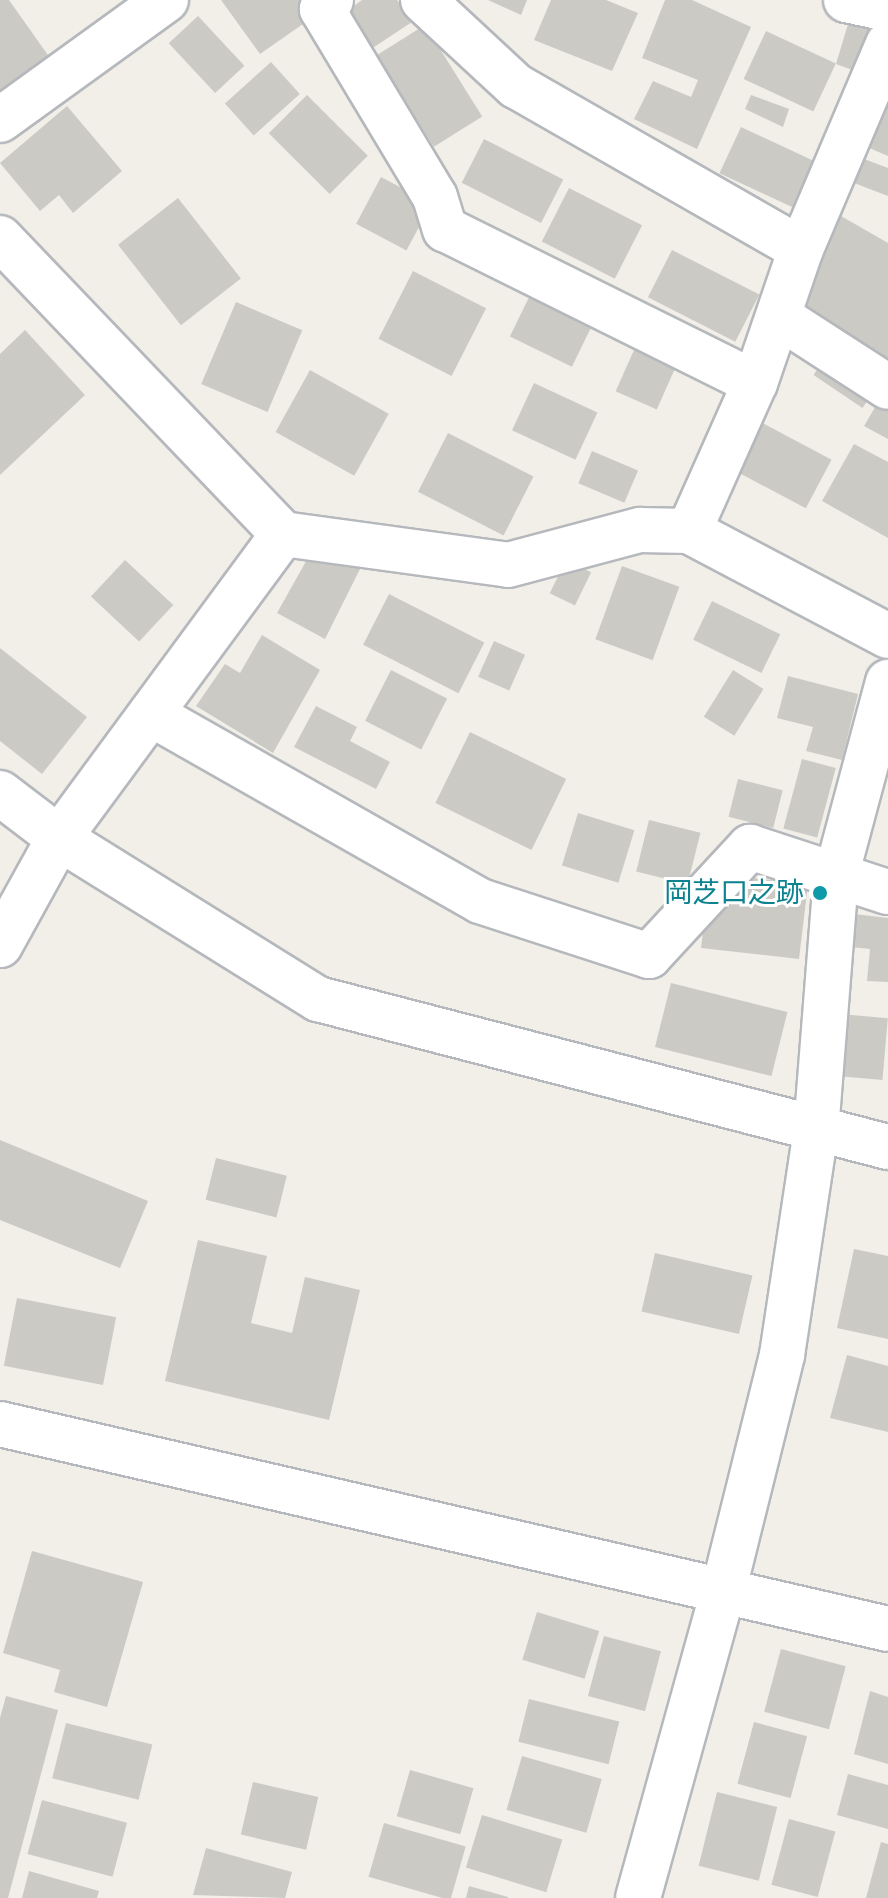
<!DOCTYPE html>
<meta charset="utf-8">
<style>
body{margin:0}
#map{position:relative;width:888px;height:1898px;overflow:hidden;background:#f1efe8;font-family:"Nunito Sans","Noto Sans JP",sans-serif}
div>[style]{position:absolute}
.building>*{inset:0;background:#cccac5;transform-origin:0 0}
.roads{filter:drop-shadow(2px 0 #b5b8bc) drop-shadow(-2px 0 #b5b8bc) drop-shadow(0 2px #b5b8bc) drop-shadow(0 -2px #b5b8bc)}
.street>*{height:44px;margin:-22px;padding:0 22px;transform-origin:22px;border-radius:22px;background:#fff}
.secondary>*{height:44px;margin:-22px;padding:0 22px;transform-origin:22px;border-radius:22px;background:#fff}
.dots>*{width:22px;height:22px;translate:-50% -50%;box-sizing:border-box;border:4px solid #fff;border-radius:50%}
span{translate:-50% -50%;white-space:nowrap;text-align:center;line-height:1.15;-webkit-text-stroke:6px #fff;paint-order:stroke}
.culture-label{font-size:28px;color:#0d838f}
.right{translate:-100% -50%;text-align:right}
</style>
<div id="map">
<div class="building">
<i style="clip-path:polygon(0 0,9px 0,50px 58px,0 93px)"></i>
<i style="clip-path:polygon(221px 0,301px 0,313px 17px,260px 54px)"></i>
<i style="clip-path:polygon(362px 0,397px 0,415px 20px,365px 53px,342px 15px)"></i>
<i style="clip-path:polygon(488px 0,527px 0,521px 15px)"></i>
<i style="clip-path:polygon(551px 0,606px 0,638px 13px,612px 71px,534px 40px)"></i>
<i style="clip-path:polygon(665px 0,692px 0,751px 27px,697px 149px,634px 119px,653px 81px,691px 97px,698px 80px,642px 58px)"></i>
<i style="clip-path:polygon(851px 14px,881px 27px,863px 74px,836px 64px)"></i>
<i style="left:198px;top:16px;width:68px;height:40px;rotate:47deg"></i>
<i style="left:425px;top:25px;width:108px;height:57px;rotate:58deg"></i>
<i style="left:766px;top:31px;width:77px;height:53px;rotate:25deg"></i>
<i style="left:271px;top:62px;width:43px;height:62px;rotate:48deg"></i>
<i style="clip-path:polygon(888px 80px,888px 156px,860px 144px)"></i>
<i style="left:307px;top:95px;width:86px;height:54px;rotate:45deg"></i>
<i style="clip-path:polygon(751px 95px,789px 109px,783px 127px,745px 109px)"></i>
<i style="clip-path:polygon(67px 106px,122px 171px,73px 213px,59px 195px,40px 211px,0 163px)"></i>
<i style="left:741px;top:127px;width:86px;height:51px;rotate:25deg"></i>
<i style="left:484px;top:139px;width:89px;height:49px;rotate:27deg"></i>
<i style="clip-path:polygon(864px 159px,888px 168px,888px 196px,854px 183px)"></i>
<i style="left:381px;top:177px;width:57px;height:53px;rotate:28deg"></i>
<i style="left:569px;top:188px;width:82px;height:60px;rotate:27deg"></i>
<i style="left:178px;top:198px;width:102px;height:76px;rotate:52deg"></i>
<i style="clip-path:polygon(841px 216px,888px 243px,888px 370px,786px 314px)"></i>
<i style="left:672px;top:250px;width:98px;height:53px;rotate:27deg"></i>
<i style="left:413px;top:271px;width:82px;height:76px;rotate:27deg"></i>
<i style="left:534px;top:287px;width:69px;height:55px;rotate:26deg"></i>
<i style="left:236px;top:302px;width:72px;height:89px;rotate:23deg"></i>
<i style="clip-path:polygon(25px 330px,85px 395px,0 475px,0 354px)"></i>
<i style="left:638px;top:341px;width:45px;height:55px;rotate:24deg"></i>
<i style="left:827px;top:355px;width:59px;height:24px;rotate:34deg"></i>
<i style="left:310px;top:370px;width:90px;height:71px;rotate:29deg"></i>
<i style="left:534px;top:383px;width:70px;height:52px;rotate:25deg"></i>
<i style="clip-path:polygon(884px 392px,888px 394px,888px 439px,864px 426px)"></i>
<i style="left:753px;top:418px;width:89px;height:55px;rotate:28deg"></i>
<i style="left:448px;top:433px;width:96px;height:66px;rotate:27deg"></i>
<i style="clip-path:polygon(854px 444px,888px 462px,888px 538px,822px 501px)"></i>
<i style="left:592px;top:451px;width:50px;height:35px;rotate:23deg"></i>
<i style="clip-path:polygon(314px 547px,367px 555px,325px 639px,277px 613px)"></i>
<i style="left:125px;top:560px;width:66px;height:50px;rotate:43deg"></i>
<i style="left:566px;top:560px;width:28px;height:37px;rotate:26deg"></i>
<i style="left:622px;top:566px;width:61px;height:78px;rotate:20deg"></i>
<i style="left:389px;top:594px;width:107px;height:57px;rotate:27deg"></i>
<i style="left:712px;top:601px;width:76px;height:43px;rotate:26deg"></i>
<i style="clip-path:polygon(262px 635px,320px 670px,273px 753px,196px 706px,225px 664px,240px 673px)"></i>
<i style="left:494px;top:641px;width:34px;height:39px;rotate:24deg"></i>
<i style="clip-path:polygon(0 648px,87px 717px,42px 774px,0 741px)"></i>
<i style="left:391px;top:670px;width:63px;height:57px;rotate:27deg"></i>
<i style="left:733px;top:670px;width:36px;height:55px;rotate:32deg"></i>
<i style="clip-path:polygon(788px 676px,858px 694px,842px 760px,806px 751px,813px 727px,777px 718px)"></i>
<i style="clip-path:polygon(316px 706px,357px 727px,350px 741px,390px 762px,376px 789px,294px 747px)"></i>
<i style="left:470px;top:732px;width:107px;height:79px;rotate:26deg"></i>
<i style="left:802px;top:759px;width:35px;height:72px;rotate:15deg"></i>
<i style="left:738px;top:779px;width:46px;height:39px;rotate:14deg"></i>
<i style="left:578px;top:813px;width:59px;height:55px;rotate:17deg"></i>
<i style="left:649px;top:820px;width:53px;height:53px;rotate:14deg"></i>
<i style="clip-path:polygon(744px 877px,808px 884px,799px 959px,701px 948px,705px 915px,719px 916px,721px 898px,741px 900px)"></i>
<i style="clip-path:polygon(854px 914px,888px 918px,888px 982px,867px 981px,870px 949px,851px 947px)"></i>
<i style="left:671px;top:983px;width:120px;height:66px;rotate:14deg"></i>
<i style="left:840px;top:1014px;width:48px;height:62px;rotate:5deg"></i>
<i style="clip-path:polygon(0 1140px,148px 1201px,120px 1268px,0 1220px)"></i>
<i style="left:216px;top:1158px;width:73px;height:43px;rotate:14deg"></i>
<i style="clip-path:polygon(198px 1240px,267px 1256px,251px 1323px,292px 1333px,305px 1277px,360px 1290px,329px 1420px,165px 1381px)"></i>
<i style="clip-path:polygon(854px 1249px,888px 1256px,888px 1339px,837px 1328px)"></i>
<i style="left:655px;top:1253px;width:100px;height:60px;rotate:13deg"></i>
<i style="left:17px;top:1298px;width:101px;height:69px;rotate:11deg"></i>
<i style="clip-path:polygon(847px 1355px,888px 1366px,888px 1432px,830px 1418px)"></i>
<i style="clip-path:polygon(32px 1551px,143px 1582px,107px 1707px,54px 1692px,60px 1670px,3px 1653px)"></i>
<i style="left:537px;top:1612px;width:65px;height:50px;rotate:17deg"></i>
<i style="left:604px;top:1636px;width:59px;height:62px;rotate:15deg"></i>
<i style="left:781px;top:1649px;width:67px;height:65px;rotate:15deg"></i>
<i style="clip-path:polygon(870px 1691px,888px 1697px,888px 1764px,854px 1754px)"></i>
<i style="clip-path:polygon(6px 1696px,58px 1710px,8px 1898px,0 1898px,0 1718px)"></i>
<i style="left:529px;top:1699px;width:93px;height:44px;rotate:14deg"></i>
<i style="left:754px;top:1722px;width:55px;height:64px;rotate:15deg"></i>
<i style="left:66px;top:1723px;width:89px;height:57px;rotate:14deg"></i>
<i style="left:522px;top:1756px;width:83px;height:56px;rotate:16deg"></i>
<i style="left:410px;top:1770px;width:66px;height:48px;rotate:16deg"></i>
<i style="clip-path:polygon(848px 1774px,888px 1785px,888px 1829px,837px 1815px)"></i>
<i style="left:253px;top:1782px;width:67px;height:54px;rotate:13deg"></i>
<i style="left:717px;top:1792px;width:62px;height:76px;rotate:14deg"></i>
<i style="left:42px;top:1800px;width:88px;height:56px;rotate:15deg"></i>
<i style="left:482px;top:1815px;width:84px;height:55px;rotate:17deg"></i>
<i style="left:789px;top:1819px;width:48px;height:68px;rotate:15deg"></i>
<i style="left:384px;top:1823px;width:85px;height:56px;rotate:16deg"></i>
<i style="clip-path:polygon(881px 1842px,888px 1844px,888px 1898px,866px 1898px)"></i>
<i style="clip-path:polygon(206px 1848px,292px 1872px,285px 1898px,193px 1895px)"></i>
<i style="clip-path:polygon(29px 1871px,99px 1891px,97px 1898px,22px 1898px)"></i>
<i style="clip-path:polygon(469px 1886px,508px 1897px,508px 1898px,466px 1898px)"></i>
</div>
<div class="roads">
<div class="street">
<i style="left:331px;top:0;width:13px;rotate:135deg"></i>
<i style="left:322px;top:9px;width:219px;rotate:59deg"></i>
<i style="left:435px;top:197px;width:34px;rotate:73deg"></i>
<i style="left:445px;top:229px;width:346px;rotate:26.4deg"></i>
<i style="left:423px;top:0;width:127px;rotate:42.8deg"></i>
<i style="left:516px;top:86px;width:328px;rotate:29.8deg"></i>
<i style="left:846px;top:0;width:43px;rotate:12.1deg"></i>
<i style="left:0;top:120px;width:205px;rotate:-35.9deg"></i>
<i style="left:0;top:238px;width:410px;rotate:46.3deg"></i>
<i style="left:283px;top:534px;width:227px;rotate:7.8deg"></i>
<i style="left:508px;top:565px;width:137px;rotate:-14.9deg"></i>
<i style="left:640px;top:530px;width:49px;rotate:1.2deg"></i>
<i style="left:689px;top:531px;width:225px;rotate:27.8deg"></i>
<i style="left:781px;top:318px;width:127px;rotate:32.8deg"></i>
<i style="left:689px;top:531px;width:162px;rotate:-66deg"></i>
<i style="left:755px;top:383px;width:142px;rotate:-71.1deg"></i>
<i style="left:801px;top:249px;width:223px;rotate:-67deg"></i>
<i style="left:151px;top:714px;width:378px;rotate:29.6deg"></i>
<i style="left:480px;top:901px;width:178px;rotate:18deg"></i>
<i style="left:649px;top:956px;width:149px;rotate:-47.2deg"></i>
<i style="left:750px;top:847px;width:145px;rotate:18.1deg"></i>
<i style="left:0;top:793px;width:74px;rotate:37.3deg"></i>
<i style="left:59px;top:838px;width:305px;rotate:31.9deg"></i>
<i style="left:318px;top:999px;width:589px;rotate:14.56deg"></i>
<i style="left:0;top:945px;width:122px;rotate:-61.1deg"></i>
<i style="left:59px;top:838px;width:378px;rotate:-53.6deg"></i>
<i style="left:638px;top:1898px;width:318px;rotate:-74.5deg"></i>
<i style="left:723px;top:1592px;width:244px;rotate:-76deg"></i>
<i style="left:782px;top:1355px;width:227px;rotate:-81.4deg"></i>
<i style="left:816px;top:1131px;width:256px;rotate:-85.5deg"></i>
<i style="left:836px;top:876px;width:201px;rotate:-75deg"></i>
</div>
<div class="secondary">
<i style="left:0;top:1424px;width:911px;rotate:13deg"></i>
</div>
</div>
<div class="dots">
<i style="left:820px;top:893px;background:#0f9aa8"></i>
</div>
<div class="culture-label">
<span class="right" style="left:804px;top:893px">岡芝口之跡</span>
</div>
</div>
